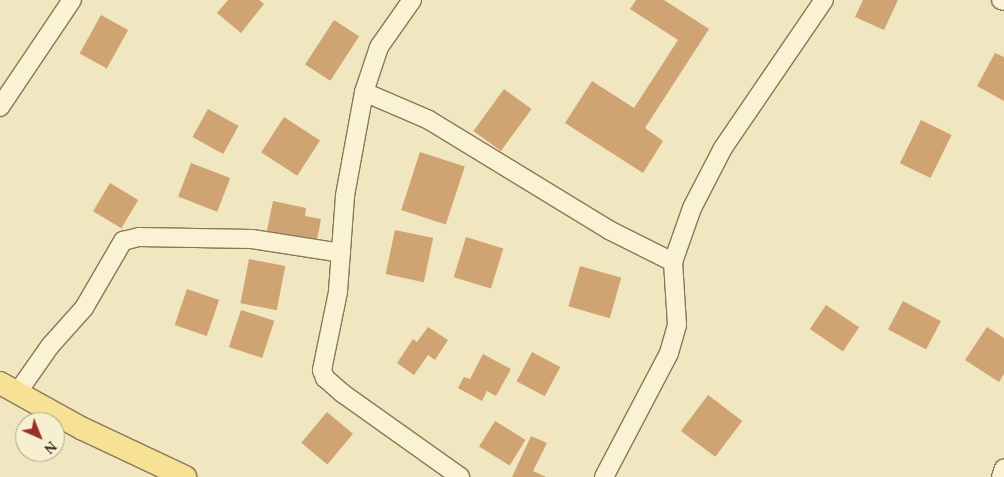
<!DOCTYPE html>
<style>
body{margin:0}
#map{position:relative;width:1004px;height:477px;overflow:hidden;background:#f0e6c0;font-family:Spectral,serif}
div>[style]{position:absolute}
.building>*{inset:0;background:#d0a373;transform-origin:0 0}
.roads{filter:drop-shadow(1px 0 #8a7757) drop-shadow(-1px 0 #8a7757) drop-shadow(0 1px #8a7757) drop-shadow(0 -1px #8a7757)}
.minor>*{height:18px;margin:-9px;padding:0 9px;transform-origin:9px;border-radius:9px;background:#faf3d3}
.major>*{height:22px;margin:-11px;padding:0 11px;transform-origin:11px;border-radius:11px;background:#f6e195}
span{translate:-50% -50%;white-space:nowrap;text-align:center;line-height:1.15;-webkit-text-stroke:4px #f7f0d0;paint-order:stroke}
.north{position:absolute;left:15px;top:412px;width:50px;height:50px;box-sizing:border-box;background:#f7f0d0;border:1px solid #aba288;border-radius:50%;rotate:136deg;font-size:14px;font-weight:700;line-height:20px;text-align:center;color:#392d1c}
.north::after{content:'';display:block;margin:auto;width:18px;height:22px;background:#9c2f24;clip-path:polygon(50% 0,100% 100%,50% 72%,0 100%)}
</style>
<div id="map">
<div class="building">
<i style="clip-path:polygon(228px 0,259px 0,264px 4px,241px 33px,217px 13px)"></i>
<i style="clip-path:polygon(636px 0,664px 0,709px 29px,645px 128px,663px 141px,643px 173px,565px 123px,592px 81px,634px 108px,678px 40px,630px 9px)"></i>
<i style="clip-path:polygon(863px 0,898px 0,884px 30px,855px 17px)"></i>
<i style="left:101px;top:15px;width:31px;height:44px;rotate:29deg"></i>
<i style="left:334px;top:20px;width:30px;height:53px;rotate:33deg"></i>
<i style="clip-path:polygon(995px 53px,1004px 57px,1004px 101px,977px 86px)"></i>
<i style="left:504px;top:89px;width:34px;height:52px;rotate:36deg"></i>
<i style="left:208px;top:109px;width:35px;height:32px;rotate:29deg"></i>
<i style="left:284px;top:117px;width:43px;height:42px;rotate:33deg"></i>
<i style="left:921px;top:120px;width:34px;height:48px;rotate:26deg"></i>
<i style="left:420px;top:152px;width:47px;height:61px;rotate:18deg"></i>
<i style="left:191px;top:163px;width:42px;height:36px;rotate:21deg"></i>
<i style="left:110px;top:183px;width:33px;height:33px;rotate:31deg"></i>
<i style="clip-path:polygon(273px 201px,306px 208px,305px 216px,321px 219px,316px 245px,266px 235px)"></i>
<i style="left:395px;top:230px;width:39px;height:45px;rotate:12deg"></i>
<i style="left:466px;top:237px;width:39px;height:42px;rotate:17deg"></i>
<i style="left:249px;top:259px;width:37px;height:45px;rotate:11deg"></i>
<i style="left:580px;top:266px;width:43px;height:42px;rotate:16deg"></i>
<i style="left:187px;top:289px;width:34px;height:38px;rotate:19deg"></i>
<i style="left:903px;top:301px;width:43px;height:32px;rotate:28deg"></i>
<i style="left:826px;top:305px;width:40px;height:29px;rotate:34deg"></i>
<i style="left:241px;top:310px;width:35px;height:39px;rotate:18deg"></i>
<i style="clip-path:polygon(428px 327px,448px 340px,435px 360px,428px 355px,414px 375px,397px 363px,413px 339px,417px 342px)"></i>
<i style="clip-path:polygon(987px 327px,1004px 338px,1004px 374px,999px 382px,965px 360px)"></i>
<i style="left:532px;top:352px;width:32px;height:33px;rotate:28deg"></i>
<i style="clip-path:polygon(483px 354px,511px 369px,496px 396px,487px 391px,482px 401px,458px 388px,464px 377px,470px 379px)"></i>
<i style="left:708px;top:395px;width:43px;height:45px;rotate:37deg"></i>
<i style="left:327px;top:412px;width:34px;height:40px;rotate:40deg"></i>
<i style="left:495px;top:421px;width:36px;height:30px;rotate:32deg"></i>
<i style="clip-path:polygon(531px 436px,547px 443px,533px 471px,546px 477px,512px 477px)"></i>
</div>
<div class="roads">
<div class="minor">
<i style="left:412px;top:0;width:57px;rotate:125.1deg"></i>
<i style="left:379px;top:47px;width:47px;rotate:108.4deg"></i>
<i style="left:364px;top:92px;width:106px;rotate:100.4deg"></i>
<i style="left:345px;top:196px;width:96px;rotate:94.2deg"></i>
<i style="left:338px;top:292px;width:80px;rotate:101.6deg"></i>
<i style="left:322px;top:370px;width:9px;rotate:69deg"></i>
<i style="left:325px;top:378px;width:23px;rotate:41deg"></i>
<i style="left:342px;top:393px;width:145px;rotate:35.4deg"></i>
<i style="left:1001px;top:0;width:3px;rotate:18deg"></i>
<i style="left:364px;top:92px;width:71px;rotate:23.3deg"></i>
<i style="left:429px;top:120px;width:211px;rotate:31.4deg"></i>
<i style="left:609px;top:230px;width:72px;rotate:26.6deg"></i>
<i style="left:0;top:107px;width:129px;rotate:-56.1deg"></i>
<i style="left:17px;top:393px;width:57px;rotate:-54.9deg"></i>
<i style="left:50px;top:346px;width:51px;rotate:-48.2deg"></i>
<i style="left:84px;top:308px;width:78px;rotate:-59.8deg"></i>
<i style="left:123px;top:241px;width:16px;rotate:-14deg"></i>
<i style="left:139px;top:237px;width:113px;rotate:1deg"></i>
<i style="left:252px;top:239px;width:90px;rotate:8.9deg"></i>
<i style="left:604px;top:477px;width:140px;rotate:-62.3deg"></i>
<i style="left:669px;top:353px;width:29px;rotate:-74deg"></i>
<i style="left:677px;top:325px;width:63px;rotate:-93.6deg"></i>
<i style="left:673px;top:262px;width:57px;rotate:-70.6deg"></i>
<i style="left:692px;top:208px;width:68px;rotate:-62.7deg"></i>
<i style="left:723px;top:148px;width:179px;rotate:-55.7deg"></i>
<i style="left:1001px;top:477px;width:9px;rotate:-72deg"></i>
</div>
<div class="major">
<i style="left:0;top:383px;width:95px;rotate:29deg"></i>
<i style="left:83px;top:429px;width:113px;rotate:25.2deg"></i>
</div>
</div>
<div class="north">N</div>
</div>
